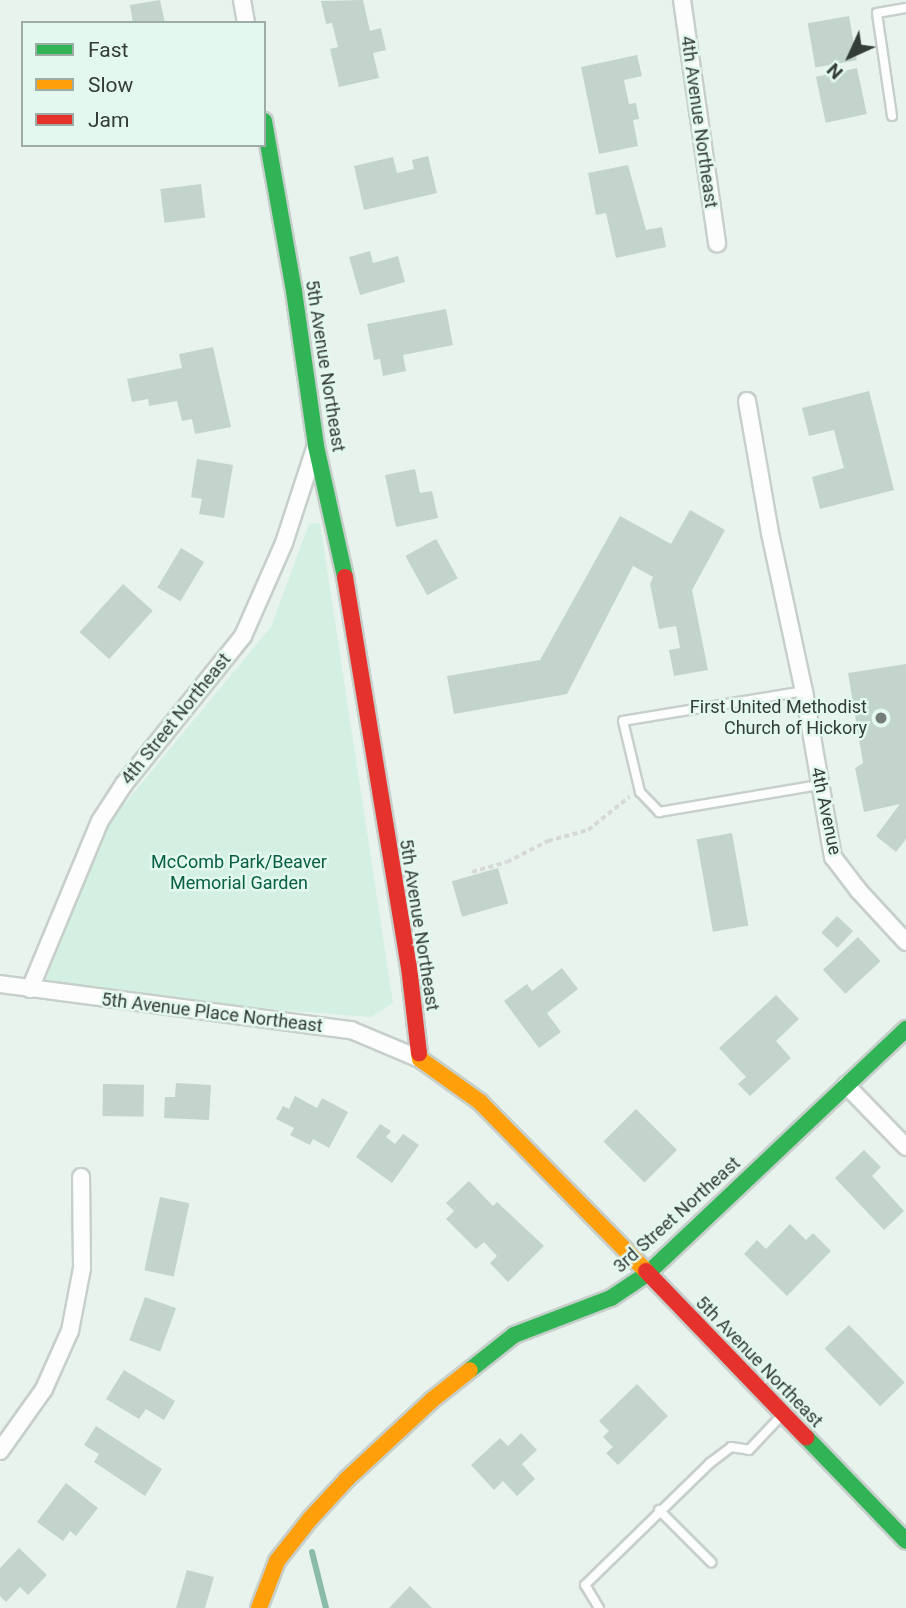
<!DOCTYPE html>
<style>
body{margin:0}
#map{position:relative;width:906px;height:1608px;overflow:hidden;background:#e8f3ee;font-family:Roboto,sans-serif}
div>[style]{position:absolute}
.green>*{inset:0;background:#d3f0e2}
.stream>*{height:6px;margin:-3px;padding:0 3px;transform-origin:3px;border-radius:3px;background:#8bbca7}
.building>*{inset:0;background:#c2d4cc;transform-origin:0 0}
.path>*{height:3.5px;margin-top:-1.75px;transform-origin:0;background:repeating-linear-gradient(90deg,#d6d9d7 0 5px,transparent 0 8.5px)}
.roads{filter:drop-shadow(2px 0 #c7cfcb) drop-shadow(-2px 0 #c7cfcb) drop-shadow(0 2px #c7cfcb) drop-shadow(0 -2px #c7cfcb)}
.lane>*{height:8px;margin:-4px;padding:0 4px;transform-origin:4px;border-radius:4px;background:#fcfdfc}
.street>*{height:16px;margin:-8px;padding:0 8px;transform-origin:8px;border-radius:8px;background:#fcfdfc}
.fast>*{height:16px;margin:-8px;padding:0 8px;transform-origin:8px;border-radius:8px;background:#30b455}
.slow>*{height:16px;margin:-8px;padding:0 8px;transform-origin:8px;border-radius:8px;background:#ff9f0a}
.jam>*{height:16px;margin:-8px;padding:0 8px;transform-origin:8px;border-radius:8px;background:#e5322d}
.dots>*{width:19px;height:19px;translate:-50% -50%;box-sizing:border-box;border:4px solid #e3f8ee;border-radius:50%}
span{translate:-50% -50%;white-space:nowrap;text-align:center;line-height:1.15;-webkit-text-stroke:5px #e3f8ee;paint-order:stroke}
.street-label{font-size:18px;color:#343c38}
.poi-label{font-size:18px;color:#343c38}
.right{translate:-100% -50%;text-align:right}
.park-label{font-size:18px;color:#086044}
.legend{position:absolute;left:21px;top:21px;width:245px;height:126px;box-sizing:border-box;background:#e3f8ee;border:2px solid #9dada5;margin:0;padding:9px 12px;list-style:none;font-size:21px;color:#343c38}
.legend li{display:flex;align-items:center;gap:14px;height:35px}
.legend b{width:35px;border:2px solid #9dada5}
.north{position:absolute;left:815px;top:21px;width:70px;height:70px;-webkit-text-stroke:5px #e3f8ee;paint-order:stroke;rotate:225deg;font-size:19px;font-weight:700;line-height:28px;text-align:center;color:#343c38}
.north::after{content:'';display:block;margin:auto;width:24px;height:32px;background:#343c38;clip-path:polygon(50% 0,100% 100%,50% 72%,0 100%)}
</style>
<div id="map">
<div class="green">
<i style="clip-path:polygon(320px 523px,393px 1003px,371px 1017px,41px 991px,107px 825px,271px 627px,309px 524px)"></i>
</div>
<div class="stream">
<i style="left:312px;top:1552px;width:58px;rotate:76deg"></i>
</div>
<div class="building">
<i style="clip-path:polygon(160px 0,165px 23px,133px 23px,130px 5px)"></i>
<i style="clip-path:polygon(363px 0,370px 31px,381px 28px,386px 50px,373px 53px,379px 78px,339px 87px,330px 49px,338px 47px,332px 23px,326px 24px,321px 1px)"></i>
<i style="left:849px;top:16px;width:45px;height:42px;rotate:80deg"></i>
<i style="clip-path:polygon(637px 55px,642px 76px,624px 80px,629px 104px,636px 103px,639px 119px,633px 120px,638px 146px,599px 154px,581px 67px)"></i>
<i style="left:857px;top:68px;width:47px;height:42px;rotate:78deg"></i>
<i style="clip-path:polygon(428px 156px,437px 193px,364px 210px,354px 166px,393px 157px,397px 173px,414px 169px,412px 160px)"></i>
<i style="clip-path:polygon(628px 165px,646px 230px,662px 227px,666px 247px,616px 258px,606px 213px,596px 215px,588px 173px)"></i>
<i style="left:201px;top:184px;width:34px;height:41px;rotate:83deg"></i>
<i style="clip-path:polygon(370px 251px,373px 263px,398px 256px,405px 282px,360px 295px,349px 257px)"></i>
<i style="clip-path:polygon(446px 309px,453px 345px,403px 355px,406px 371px,383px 376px,380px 359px,374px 360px,367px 324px)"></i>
<i style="clip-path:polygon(213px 347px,231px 427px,195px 434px,192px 419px,182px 421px,177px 401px,149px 406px,148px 399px,132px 402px,127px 379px,182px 368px,179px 354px)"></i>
<i style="clip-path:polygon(869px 391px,894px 490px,820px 509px,812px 477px,844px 468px,834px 430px,809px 436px,802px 408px)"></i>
<i style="clip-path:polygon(197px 459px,233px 465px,224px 518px,199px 514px,202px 499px,191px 497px)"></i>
<i style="clip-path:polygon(415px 469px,420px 493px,432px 491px,438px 518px,396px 527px,385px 475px)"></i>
<i style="clip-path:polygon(690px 510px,725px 530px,692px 590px,708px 670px,674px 676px,669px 650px,680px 648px,676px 626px,659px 629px,650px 584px,653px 577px,633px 566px,567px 694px,454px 714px,447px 676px,540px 660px,620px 516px,671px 544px)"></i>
<i style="left:436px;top:539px;width:45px;height:35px;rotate:61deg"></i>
<i style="left:181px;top:548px;width:27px;height:46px;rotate:31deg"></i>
<i style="left:123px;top:584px;width:40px;height:65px;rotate:42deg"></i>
<i style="clip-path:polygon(906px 664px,906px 839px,896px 852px,876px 836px,900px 804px,864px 812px,855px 768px,863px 763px,848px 673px)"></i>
<i style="left:732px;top:833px;width:94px;height:36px;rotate:80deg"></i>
<i style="left:498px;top:868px;width:37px;height:48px;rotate:74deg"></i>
<i style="left:837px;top:916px;width:22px;height:23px;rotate:43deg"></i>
<i style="left:858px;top:937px;width:33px;height:48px;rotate:47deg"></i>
<i style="clip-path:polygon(562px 968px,578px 989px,547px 1013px,561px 1032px,539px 1048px,504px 1001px,527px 984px,532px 991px)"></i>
<i style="clip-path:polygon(776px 995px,799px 1019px,776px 1041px,791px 1058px,750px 1096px,738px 1084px,746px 1077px,719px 1048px)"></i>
<i style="clip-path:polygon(176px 1083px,211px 1085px,209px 1120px,164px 1118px,165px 1097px,175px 1097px)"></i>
<i style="left:103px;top:1084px;width:41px;height:32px;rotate:1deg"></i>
<i style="clip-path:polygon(295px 1096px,317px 1108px,322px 1098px,348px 1112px,329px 1148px,313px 1139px,310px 1145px,290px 1135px,294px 1128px,276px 1119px,283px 1106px,289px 1109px)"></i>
<i style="left:636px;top:1109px;width:58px;height:46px;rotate:45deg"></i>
<i style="clip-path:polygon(380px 1124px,391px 1131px,386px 1137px,395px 1144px,403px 1134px,419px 1145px,392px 1183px,356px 1157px)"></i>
<i style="clip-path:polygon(864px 1150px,881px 1167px,872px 1176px,904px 1211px,884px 1230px,835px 1178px)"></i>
<i style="clip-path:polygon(469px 1181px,493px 1206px,497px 1202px,544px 1246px,508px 1282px,490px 1263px,497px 1256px,484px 1242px,476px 1249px,446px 1219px,454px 1211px,446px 1203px)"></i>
<i style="left:160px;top:1197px;width:30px;height:75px;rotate:12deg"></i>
<i style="clip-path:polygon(790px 1224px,806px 1240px,813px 1233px,831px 1251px,787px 1296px,744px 1254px,757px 1240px,766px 1249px)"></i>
<i style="left:145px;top:1297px;width:33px;height:46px;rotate:20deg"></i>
<i style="left:849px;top:1325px;width:80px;height:34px;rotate:46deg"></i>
<i style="clip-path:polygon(124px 1370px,175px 1401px,164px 1420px,146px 1409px,139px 1419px,106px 1399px)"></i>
<i style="clip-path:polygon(637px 1384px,668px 1416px,618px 1465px,606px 1453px,613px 1447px,603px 1437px,609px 1431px,599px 1421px)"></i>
<i style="clip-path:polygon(96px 1426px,162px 1469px,145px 1496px,94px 1462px,99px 1454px,84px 1445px)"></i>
<i style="clip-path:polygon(521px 1433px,537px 1450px,522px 1464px,535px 1479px,517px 1496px,503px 1481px,494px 1490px,471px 1465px,500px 1438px,508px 1446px)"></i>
<i style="clip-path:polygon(66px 1483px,98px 1508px,76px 1536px,70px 1531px,63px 1541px,37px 1522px)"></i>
<i style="clip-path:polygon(19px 1548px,47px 1575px,28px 1595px,20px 1587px,6px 1602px,0 1596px,0 1568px)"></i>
<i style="clip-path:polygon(187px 1570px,214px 1577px,205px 1608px,176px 1608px)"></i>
<i style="clip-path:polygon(410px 1586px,432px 1608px,389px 1608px)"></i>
</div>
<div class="path">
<i style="left:472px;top:872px;width:36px;rotate:-16deg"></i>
<i style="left:507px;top:862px;width:46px;rotate:-27.1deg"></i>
<i style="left:548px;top:841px;width:41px;rotate:-15.4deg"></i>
<i style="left:588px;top:830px;width:53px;rotate:-38.8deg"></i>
</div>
<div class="roads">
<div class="lane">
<i style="left:892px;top:116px;width:104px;rotate:-98.3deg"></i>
<i style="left:877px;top:13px;width:29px;rotate:-10deg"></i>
<i style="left:804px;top:691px;width:183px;rotate:170.6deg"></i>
<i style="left:623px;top:721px;width:73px;rotate:76.5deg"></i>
<i style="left:640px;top:792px;width:28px;rotate:46deg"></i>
<i style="left:659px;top:812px;width:162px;rotate:-9.6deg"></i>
<i style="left:659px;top:1510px;width:74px;rotate:45deg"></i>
<i style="left:599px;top:1608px;width:27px;rotate:-121deg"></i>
<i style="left:585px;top:1585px;width:175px;rotate:-44.3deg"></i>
<i style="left:710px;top:1463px;width:26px;rotate:-37deg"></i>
<i style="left:731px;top:1447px;width:18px;rotate:9deg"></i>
<i style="left:749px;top:1450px;width:47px;rotate:-46.7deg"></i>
</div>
<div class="street">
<i style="left:242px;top:0;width:23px;rotate:80deg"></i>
<i style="left:682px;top:0;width:246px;rotate:81.8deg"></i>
<i style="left:747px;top:401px;width:134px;rotate:80.1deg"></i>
<i style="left:770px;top:533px;width:162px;rotate:77.9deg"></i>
<i style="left:804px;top:691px;width:169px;rotate:80.1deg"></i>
<i style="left:833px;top:857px;width:43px;rotate:52.6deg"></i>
<i style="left:859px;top:891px;width:69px;rotate:47.3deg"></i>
<i style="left:0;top:984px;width:354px;rotate:7.5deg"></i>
<i style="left:351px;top:1030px;width:75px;rotate:22.8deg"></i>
<i style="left:30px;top:989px;width:182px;rotate:-67.4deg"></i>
<i style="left:100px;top:821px;width:44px;rotate:-57deg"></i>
<i style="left:124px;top:784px;width:190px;rotate:-51.2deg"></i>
<i style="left:243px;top:636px;width:102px;rotate:-66.2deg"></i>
<i style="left:284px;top:543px;width:100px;rotate:-71.9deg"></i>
<i style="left:846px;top:1085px;width:86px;rotate:45.9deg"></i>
<i style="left:0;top:1451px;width:76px;rotate:-54.6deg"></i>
<i style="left:44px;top:1389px;width:64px;rotate:-65.9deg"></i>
<i style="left:70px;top:1331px;width:64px;rotate:-79.2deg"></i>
<i style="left:82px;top:1268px;width:91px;rotate:-90.6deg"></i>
</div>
<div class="fast">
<i style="left:264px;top:121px;width:173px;rotate:80deg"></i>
<i style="left:294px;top:291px;width:157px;rotate:81.9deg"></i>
<i style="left:316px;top:446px;width:134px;rotate:77.5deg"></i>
<i style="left:470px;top:1370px;width:56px;rotate:-38.5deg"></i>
<i style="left:514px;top:1335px;width:104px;rotate:-20.9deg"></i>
<i style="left:611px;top:1298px;width:43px;rotate:-33.7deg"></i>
<i style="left:647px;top:1274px;width:357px;rotate:-43.4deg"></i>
<i style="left:806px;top:1437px;width:144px;rotate:46.1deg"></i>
</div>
<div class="slow">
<i style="left:419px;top:1053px;width:6px;rotate:81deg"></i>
<i style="left:420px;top:1059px;width:74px;rotate:35.6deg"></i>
<i style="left:480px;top:1102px;width:237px;rotate:45.5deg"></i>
<i style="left:259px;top:1608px;width:50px;rotate:-69deg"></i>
<i style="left:277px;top:1561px;width:53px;rotate:-51.8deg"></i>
<i style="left:310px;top:1519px;width:54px;rotate:-47.2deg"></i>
<i style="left:347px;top:1479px;width:116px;rotate:-42.9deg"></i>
<i style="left:432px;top:1400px;width:48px;rotate:-38.3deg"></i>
</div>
<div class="jam">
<i style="left:345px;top:577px;width:395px;rotate:80.7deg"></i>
<i style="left:409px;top:967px;width:87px;rotate:83.4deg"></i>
<i style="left:646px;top:1271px;width:231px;rotate:46.1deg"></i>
</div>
</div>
<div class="dots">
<i style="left:881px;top:718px;background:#737c78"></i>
</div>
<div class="street-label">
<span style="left:699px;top:122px;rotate:82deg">4th Avenue Northeast</span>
<span style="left:325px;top:366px;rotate:81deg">5th Avenue Northeast</span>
<span style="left:176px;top:719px;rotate:-51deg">4th Street Northeast</span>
<span style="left:826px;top:811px;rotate:78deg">4th Avenue</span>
<span style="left:419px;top:925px;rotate:81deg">5th Avenue Northeast</span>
<span style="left:212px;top:1013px;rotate:7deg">5th Avenue Place Northeast</span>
<span style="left:677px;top:1215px;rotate:-42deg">3rd Street Northeast</span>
<span style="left:759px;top:1362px;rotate:46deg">5th Avenue Northeast</span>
</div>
<div class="poi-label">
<span class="right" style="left:867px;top:718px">First United Methodist<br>Church of Hickory</span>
</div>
<div class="park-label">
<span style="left:239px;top:873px">McComb Park/Beaver<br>Memorial Garden</span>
</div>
<ul class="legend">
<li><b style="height:9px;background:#30b455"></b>Fast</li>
<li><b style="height:9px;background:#ff9f0a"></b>Slow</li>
<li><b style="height:9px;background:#e5322d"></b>Jam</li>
</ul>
<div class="north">N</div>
</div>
